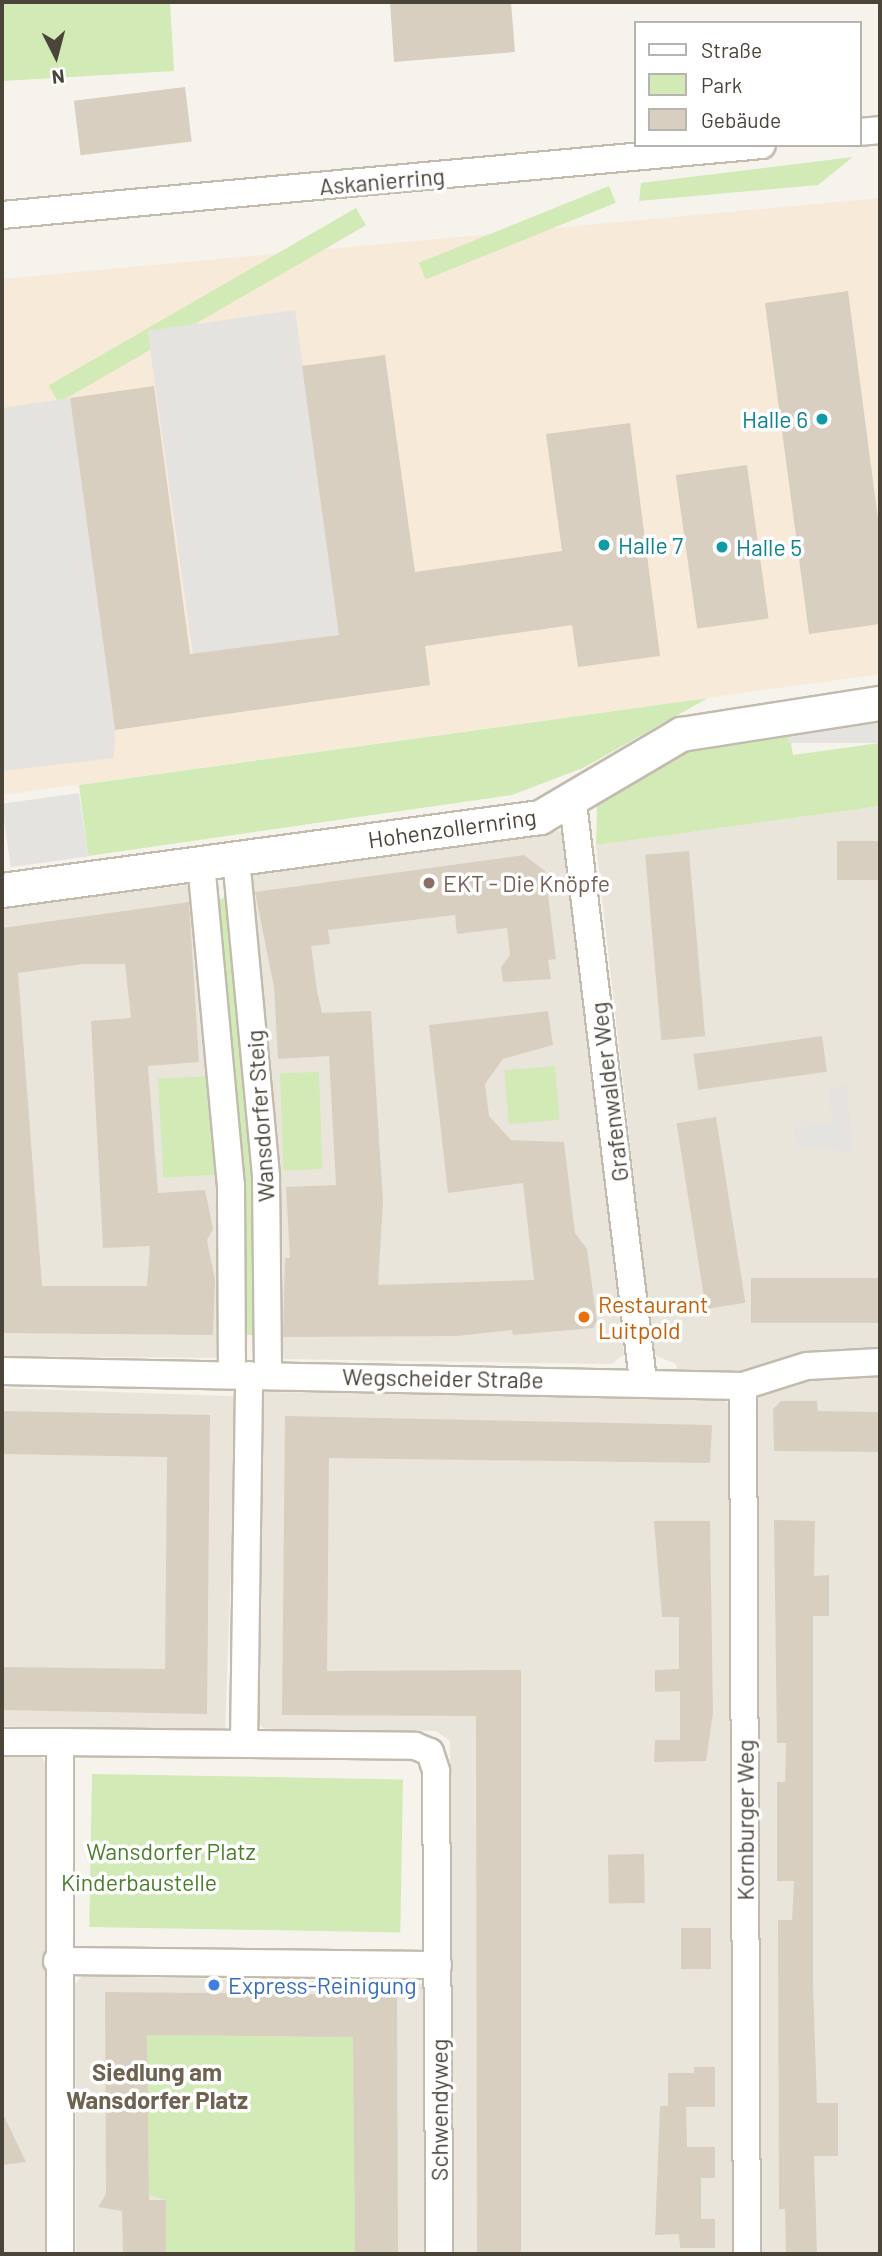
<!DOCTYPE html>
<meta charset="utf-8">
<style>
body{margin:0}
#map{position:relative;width:882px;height:2256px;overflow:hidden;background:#f6f3ec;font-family:Barlow,sans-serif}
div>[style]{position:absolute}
.residential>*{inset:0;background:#eae5da;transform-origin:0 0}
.commercial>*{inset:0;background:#f7ead8}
.green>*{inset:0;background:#d2eab5;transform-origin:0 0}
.parking>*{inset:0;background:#e5e3e0;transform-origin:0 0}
.building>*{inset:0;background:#d8cfc1;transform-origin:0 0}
.roads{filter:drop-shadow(2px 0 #c2bbae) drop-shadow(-2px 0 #c2bbae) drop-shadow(0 2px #c2bbae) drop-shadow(0 -2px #c2bbae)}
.minor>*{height:26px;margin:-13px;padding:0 13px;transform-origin:13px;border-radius:13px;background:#fff}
.tertiary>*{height:33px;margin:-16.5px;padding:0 16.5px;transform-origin:16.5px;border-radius:16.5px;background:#fff}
.dots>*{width:19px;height:19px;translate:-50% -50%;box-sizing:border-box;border:4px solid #fff;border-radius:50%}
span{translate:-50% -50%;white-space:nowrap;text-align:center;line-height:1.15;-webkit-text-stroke:7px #fff;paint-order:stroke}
.street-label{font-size:23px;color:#4b4439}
.culture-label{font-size:23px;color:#0d838f}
.right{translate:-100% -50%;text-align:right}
.left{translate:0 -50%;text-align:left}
.education-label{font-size:23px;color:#785e54}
.food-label{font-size:23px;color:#c56008}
.park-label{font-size:23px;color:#4a7f2a}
.shop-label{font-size:23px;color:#366cbe}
.neighbourhood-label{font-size:24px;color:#6e6250;font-weight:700}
.frame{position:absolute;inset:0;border:4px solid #4b4439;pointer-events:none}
.legend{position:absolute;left:634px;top:21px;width:228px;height:126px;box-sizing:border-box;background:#fff;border:2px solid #b7b4b0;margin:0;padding:9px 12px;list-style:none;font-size:21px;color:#4b4439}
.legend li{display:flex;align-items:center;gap:14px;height:35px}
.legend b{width:35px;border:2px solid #b7b4b0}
.north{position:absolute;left:21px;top:21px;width:70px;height:70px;-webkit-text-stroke:5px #fff;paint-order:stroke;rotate:174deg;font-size:19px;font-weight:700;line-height:28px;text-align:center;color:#4b4439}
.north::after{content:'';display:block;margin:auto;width:24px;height:32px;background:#4b4439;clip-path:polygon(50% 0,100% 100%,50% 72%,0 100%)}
</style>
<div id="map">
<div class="residential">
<i style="clip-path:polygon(880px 806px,880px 1355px,678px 1378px,676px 1364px,654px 1355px,596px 845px)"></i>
<i style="clip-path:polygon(564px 830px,624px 1354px,612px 1364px,279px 1359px,270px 1071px,249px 874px)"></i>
<i style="clip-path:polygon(193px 884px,220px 1128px,220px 1358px,2px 1356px,2px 908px)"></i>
<i style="clip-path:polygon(880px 1375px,880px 2254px,756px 2254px,752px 1399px,758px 1390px,802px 1379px)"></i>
<i style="left:2px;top:1388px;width:235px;height:338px;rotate:2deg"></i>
<i style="clip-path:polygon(263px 1392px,719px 1398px,733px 1406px,738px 2254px,453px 2254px,450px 1741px,436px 1731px,265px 1729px,255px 1721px)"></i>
<i style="clip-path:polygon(2px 1755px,40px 1755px,46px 1764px,48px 2254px,2px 2254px)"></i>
<i style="clip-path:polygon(82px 1976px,427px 1984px,429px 2254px,76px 2254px,75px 1984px)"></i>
</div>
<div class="commercial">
<i style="clip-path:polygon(880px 198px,880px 674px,2px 795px,2px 279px)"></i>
</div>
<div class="green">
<i style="clip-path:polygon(2px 2px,170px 2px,174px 71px,2px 81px)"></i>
<i style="clip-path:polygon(853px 157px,818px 185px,639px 201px,641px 183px)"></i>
<i style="left:609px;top:186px;width:18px;height:205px;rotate:68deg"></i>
<i style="left:356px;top:208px;width:20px;height:355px;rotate:60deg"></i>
<i style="clip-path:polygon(708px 698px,583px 768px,512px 795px,88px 856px,79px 785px)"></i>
<i style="clip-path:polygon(789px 731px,793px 755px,880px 743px,880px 806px,596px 845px,597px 807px,611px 791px,687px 750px)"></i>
<i style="clip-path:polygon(230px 896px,254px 1090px,255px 1335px,240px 1335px,230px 1020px,215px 901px)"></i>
<i style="left:555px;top:1066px;width:54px;height:51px;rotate:85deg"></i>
<i style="left:319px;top:1072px;width:97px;height:39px;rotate:88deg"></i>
<i style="left:210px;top:1076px;width:99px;height:52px;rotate:87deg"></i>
<i style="left:92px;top:1774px;width:311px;height:153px;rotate:1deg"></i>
<i style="clip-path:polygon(147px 2035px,354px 2037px,355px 2254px,166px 2254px,166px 2200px,149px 2195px)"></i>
</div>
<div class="parking">
<i style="left:295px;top:310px;width:329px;height:149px;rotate:82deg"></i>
<i style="clip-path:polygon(70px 398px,115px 730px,114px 758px,2px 771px,2px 408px)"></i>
<i style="left:880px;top:719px;width:24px;height:92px;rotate:90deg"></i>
<i style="left:79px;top:793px;width:64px;height:78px;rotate:82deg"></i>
<i style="clip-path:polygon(847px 1086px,853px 1152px,796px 1146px,794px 1128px,832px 1123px,829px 1088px)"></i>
</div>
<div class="building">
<i style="clip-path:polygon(390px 2px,511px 2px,515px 52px,394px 62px)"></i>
<i style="left:185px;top:87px;width:55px;height:112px;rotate:83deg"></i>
<i style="clip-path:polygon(848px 291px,880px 534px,880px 624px,809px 634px,765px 303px)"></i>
<i style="clip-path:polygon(385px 355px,415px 572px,562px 551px,546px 434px,630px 423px,660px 656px,578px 667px,572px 625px,425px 646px,430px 685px,115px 730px,70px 398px,154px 386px,190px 654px,339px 635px,302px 366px)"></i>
<i style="left:747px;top:465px;width:155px;height:72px;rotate:82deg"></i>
<i style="left:880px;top:841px;width:39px;height:43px;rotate:90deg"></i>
<i style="left:689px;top:851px;width:186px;height:44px;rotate:85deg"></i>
<i style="clip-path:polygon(524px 855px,545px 871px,556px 959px,548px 960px,551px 979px,503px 982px,501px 967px,510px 955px,507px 928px,457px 934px,455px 915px,328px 930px,330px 944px,311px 946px,317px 990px,322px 1013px,371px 1011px,383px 1202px,378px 1285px,534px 1280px,523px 1183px,448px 1193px,429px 1025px,548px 1011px,553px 1045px,503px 1059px,485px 1084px,489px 1116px,511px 1140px,564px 1142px,575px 1233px,587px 1249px,597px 1321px,593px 1328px,513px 1335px,512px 1330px,457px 1336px,283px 1337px,285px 1258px,290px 1258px,286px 1187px,336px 1185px,329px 1056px,278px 1059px,274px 987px,255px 892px)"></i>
<i style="clip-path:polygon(evenodd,189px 902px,199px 1062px,148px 1066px,158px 1193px,205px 1190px,213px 1229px,207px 1240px,215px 1280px,213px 1335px,2px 1333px,2px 928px,189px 902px,83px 964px,125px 964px,131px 1018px,91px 1021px,103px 1248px,150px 1246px,147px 1286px,42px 1286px,18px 973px,83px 964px)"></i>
<i style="left:822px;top:1036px;width:36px;height:130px;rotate:82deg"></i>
<i style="left:716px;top:1117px;width:188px;height:40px;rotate:81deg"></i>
<i style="left:880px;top:1278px;width:45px;height:129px;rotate:90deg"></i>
<i style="clip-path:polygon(781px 1401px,817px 1401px,818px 1411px,880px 1412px,880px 1452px,774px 1451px,773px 1409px)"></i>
<i style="clip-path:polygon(2px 1411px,210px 1415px,207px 1714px,2px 1710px,2px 1667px,165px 1669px,167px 1457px,2px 1454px)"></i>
<i style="clip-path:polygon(285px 1416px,712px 1425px,710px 1463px,329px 1458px,327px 1671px,521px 1670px,521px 2254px,477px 2254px,476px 1716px,282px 1715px)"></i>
<i style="clip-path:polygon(774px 1520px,815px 1521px,814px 1576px,829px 1575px,829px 1616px,813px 1616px,813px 1984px,817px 2103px,838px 2103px,838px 2156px,814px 2156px,817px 2254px,786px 2254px,785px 2209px,779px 2209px,778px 1920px,792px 1920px,794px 1881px,777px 1881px,777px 1782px,785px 1782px,786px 1743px,777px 1743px)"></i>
<i style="clip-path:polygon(654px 1521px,710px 1521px,713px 1713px,706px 1761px,654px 1762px,655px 1740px,680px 1740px,680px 1691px,655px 1692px,655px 1670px,679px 1669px,679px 1617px,662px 1617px)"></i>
<i style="left:644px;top:1854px;width:49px;height:36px;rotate:89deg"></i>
<i style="left:681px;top:1928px;width:30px;height:41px"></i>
<i style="clip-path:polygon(105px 1992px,397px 1995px,398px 2254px,355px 2254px,353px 2037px,147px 2035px,149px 2200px,166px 2200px,166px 2254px,123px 2254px,122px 2211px,98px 2207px,106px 2194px)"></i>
<i style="clip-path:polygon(694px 2067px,715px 2067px,715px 2107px,686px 2107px,687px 2147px,715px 2147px,715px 2178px,701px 2178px,701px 2219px,715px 2219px,715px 2248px,680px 2248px,679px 2234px,655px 2235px,660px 2106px,668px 2106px,668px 2073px,694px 2073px)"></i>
<i style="clip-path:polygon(2px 2112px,26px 2162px,2px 2165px)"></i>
</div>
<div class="roads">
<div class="minor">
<i style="left:859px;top:132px;width:21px;rotate:-5deg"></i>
<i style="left:2px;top:215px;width:763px;rotate:-5.26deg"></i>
<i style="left:573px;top:803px;width:582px;rotate:83.09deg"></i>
<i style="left:236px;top:858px;width:320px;rotate:84.6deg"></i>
<i style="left:266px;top:1177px;width:198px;rotate:89.4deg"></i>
<i style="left:201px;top:863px;width:324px;rotate:84.7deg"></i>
<i style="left:231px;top:1186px;width:188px;rotate:89.7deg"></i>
<i style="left:2px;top:1371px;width:741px;rotate:1.16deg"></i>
<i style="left:743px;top:1386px;width:67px;rotate:-17.4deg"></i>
<i style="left:807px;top:1366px;width:73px;rotate:-3.1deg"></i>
<i style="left:743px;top:1386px;width:868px;rotate:89.74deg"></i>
<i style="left:2px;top:1742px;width:58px"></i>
<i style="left:244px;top:1744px;width:369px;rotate:-89.2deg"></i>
<i style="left:57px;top:1961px;width:381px;rotate:0.6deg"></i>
<i style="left:60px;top:2254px;width:512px;rotate:-90deg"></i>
<i style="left:60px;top:1742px;width:355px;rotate:0.6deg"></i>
<i style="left:415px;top:1746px;width:16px;rotate:22deg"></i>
<i style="left:430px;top:1752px;width:20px;rotate:72deg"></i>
<i style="left:436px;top:1771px;width:483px;rotate:89.6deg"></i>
</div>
<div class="tertiary">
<i style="left:2px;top:890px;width:543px;rotate:-7.73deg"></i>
<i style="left:540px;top:817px;width:164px;rotate:-30.5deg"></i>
<i style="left:681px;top:734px;width:201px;rotate:-8.9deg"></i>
</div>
</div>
<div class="dots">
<i style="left:822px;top:419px;background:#0f9aa8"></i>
<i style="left:604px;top:545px;background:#0f9aa8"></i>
<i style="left:722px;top:547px;background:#0f9aa8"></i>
<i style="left:429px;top:883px;background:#8d6e63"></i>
<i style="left:584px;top:1317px;background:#e8710a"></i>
<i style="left:214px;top:1985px;background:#3f7fe0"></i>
</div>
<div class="street-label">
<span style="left:382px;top:181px;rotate:-5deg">Askanierring</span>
<span style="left:452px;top:828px;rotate:-8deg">Hohenzollernring</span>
<span style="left:609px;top:1092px;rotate:-97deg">Grafenwalder Weg</span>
<span style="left:260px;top:1116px;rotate:-94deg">Wansdorfer Steig</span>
<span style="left:443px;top:1378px;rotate:1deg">Wegscheider Straße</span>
<span style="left:745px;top:1820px;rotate:-90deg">Kornburger Weg</span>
<span style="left:439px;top:2110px;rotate:-90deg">Schwendyweg</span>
</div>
<div class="culture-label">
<span class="right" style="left:808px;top:419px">Halle 6</span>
<span class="left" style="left:618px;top:545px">Halle 7</span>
<span class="left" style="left:736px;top:547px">Halle 5</span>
</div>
<div class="education-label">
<span class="left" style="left:443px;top:883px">EKT - Die Knöpfe</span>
</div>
<div class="food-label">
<span class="left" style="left:598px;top:1317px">Restaurant<br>Luitpold</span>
</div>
<div class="park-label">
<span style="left:171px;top:1851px">Wansdorfer Platz</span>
<span style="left:139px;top:1882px">Kinderbaustelle</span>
</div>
<div class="shop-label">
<span class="left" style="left:228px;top:1985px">Express-Reinigung</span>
</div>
<div class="neighbourhood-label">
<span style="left:157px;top:2086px">Siedlung am<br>Wansdorfer Platz</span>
</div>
<div class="frame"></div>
<ul class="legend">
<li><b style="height:9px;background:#fff"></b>Straße</li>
<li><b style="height:19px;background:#d2eab5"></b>Park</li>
<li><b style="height:19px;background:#d8cfc1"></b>Gebäude</li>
</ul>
<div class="north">N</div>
</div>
